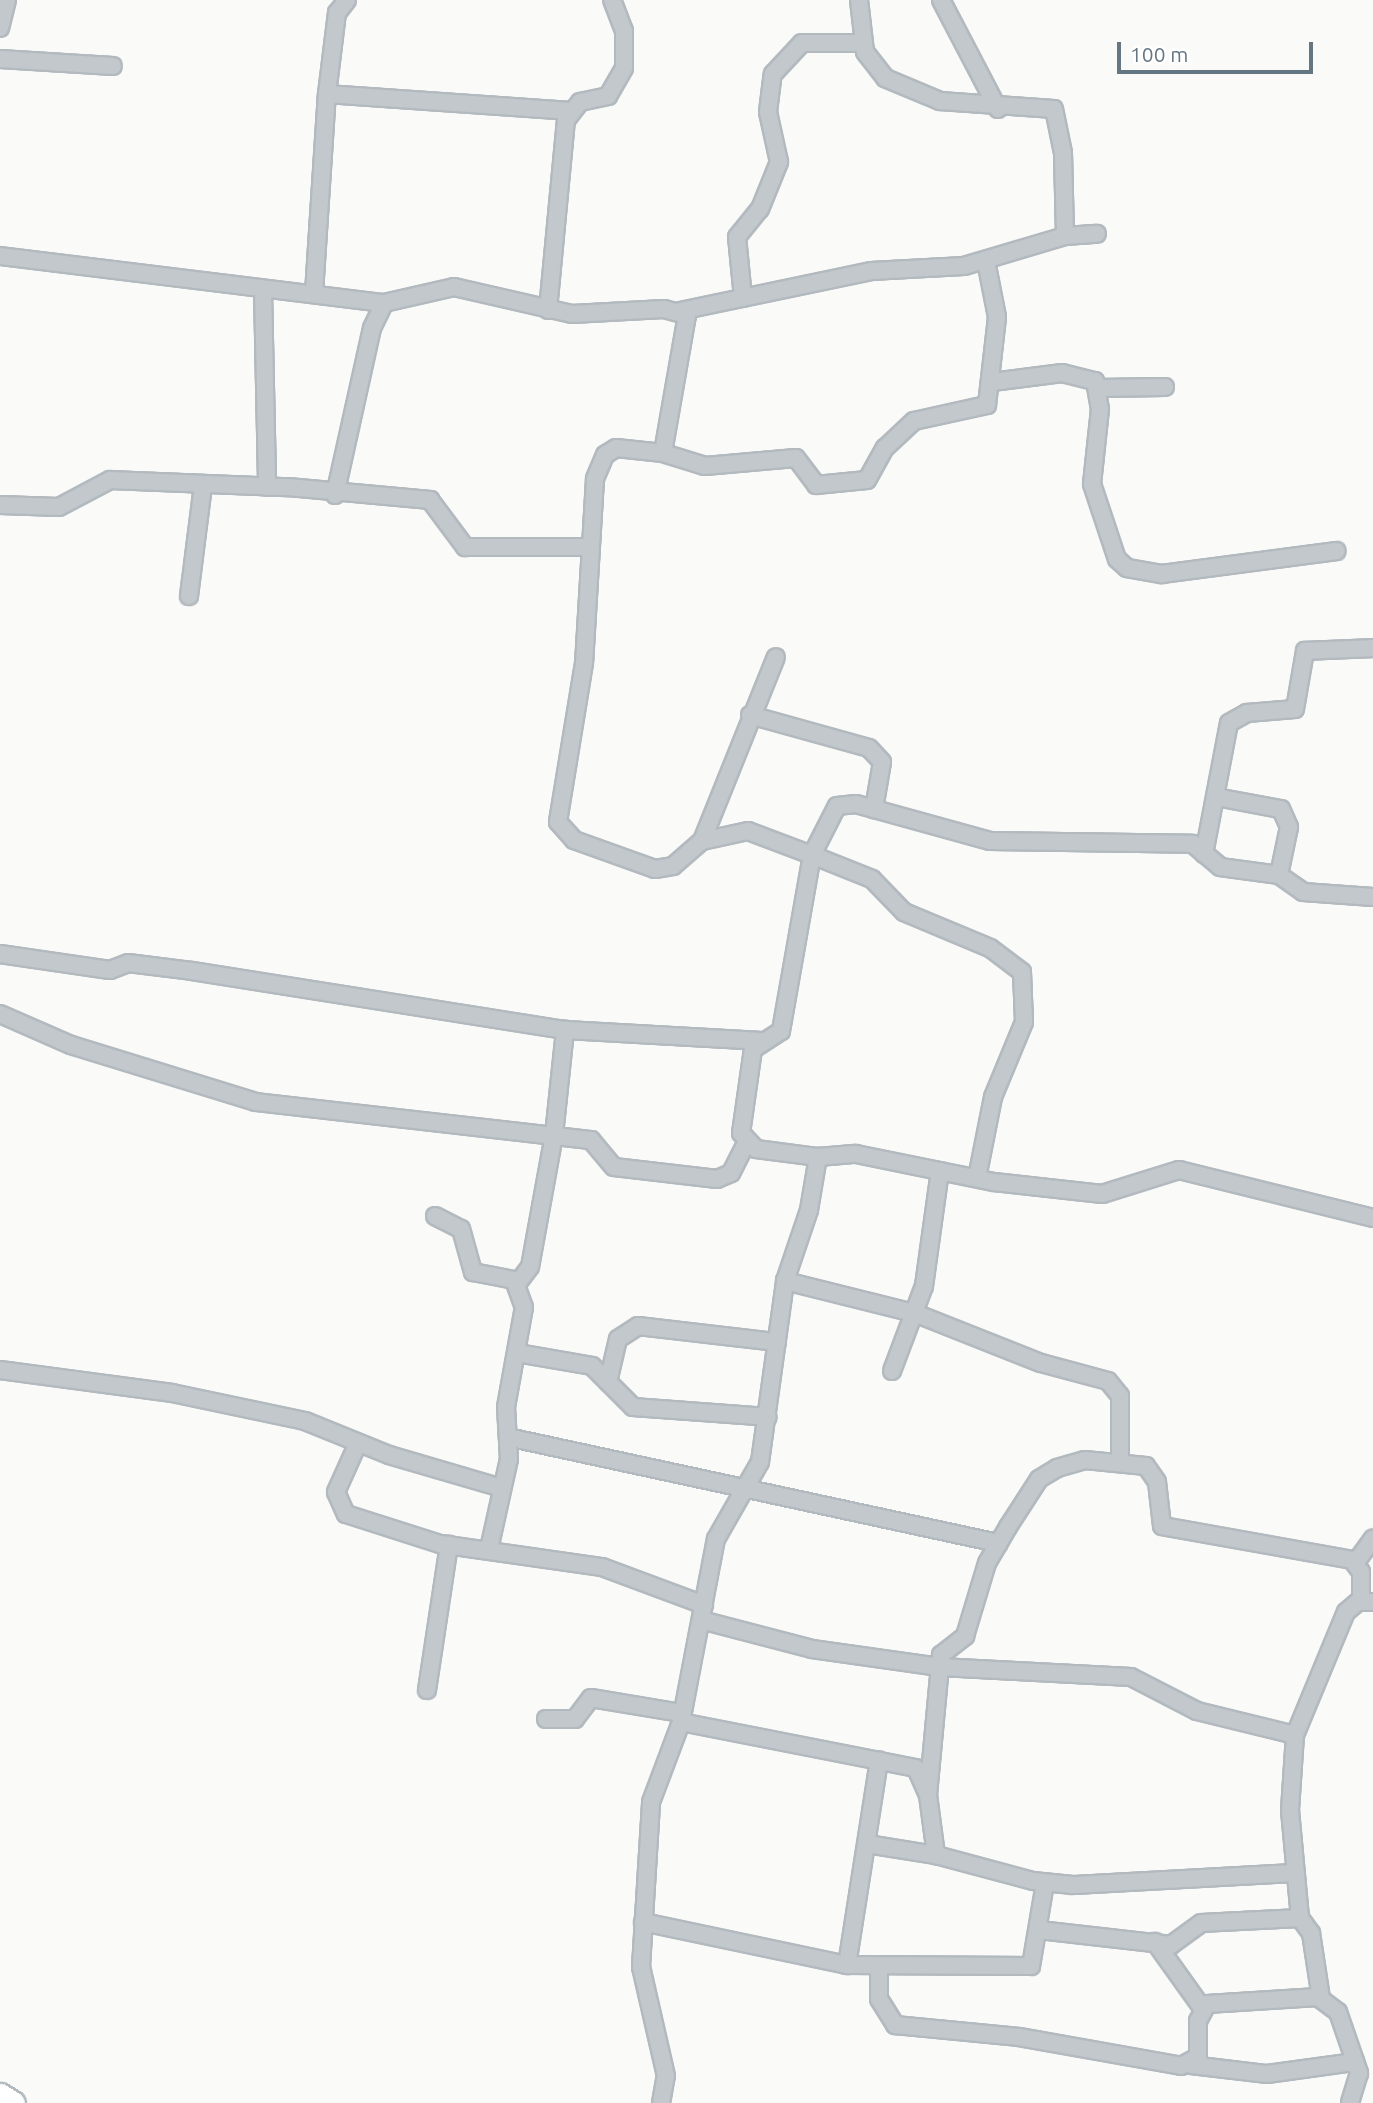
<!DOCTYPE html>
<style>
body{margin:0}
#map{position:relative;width:1373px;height:2103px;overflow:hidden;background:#fafaf8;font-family:Ubuntu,sans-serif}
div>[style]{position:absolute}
.roads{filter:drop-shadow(2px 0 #b3babf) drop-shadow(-2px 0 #b3babf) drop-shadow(0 2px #b3babf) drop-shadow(0 -2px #b3babf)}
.minor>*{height:16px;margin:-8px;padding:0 8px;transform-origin:8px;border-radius:8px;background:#c3c8cc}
.secondary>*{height:23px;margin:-11.5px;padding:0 11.5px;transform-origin:11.5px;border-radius:11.5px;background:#fff}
span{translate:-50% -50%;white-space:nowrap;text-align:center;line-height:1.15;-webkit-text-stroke:7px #fff;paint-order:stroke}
.scale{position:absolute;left:1117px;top:42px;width:196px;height:32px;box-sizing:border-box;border:4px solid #657683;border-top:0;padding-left:9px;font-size:21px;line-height:24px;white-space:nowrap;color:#657683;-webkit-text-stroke:5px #fff;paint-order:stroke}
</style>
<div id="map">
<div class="roads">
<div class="minor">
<i style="left:859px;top:0;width:52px;rotate:83.4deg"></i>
<i style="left:865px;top:52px;width:33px;rotate:52deg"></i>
<i style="left:885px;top:78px;width:60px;rotate:22.7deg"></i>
<i style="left:940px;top:101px;width:114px;rotate:4deg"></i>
<i style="left:1054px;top:109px;width:45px;rotate:78.4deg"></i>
<i style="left:1063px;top:153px;width:83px;rotate:88.6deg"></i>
<i style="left:941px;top:0;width:123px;rotate:62.4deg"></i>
<i style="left:0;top:28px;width:29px;rotate:-76deg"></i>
<i style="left:0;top:59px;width:113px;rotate:3.5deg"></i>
<i style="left:327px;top:94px;width:244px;rotate:4deg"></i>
<i style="left:0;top:256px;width:387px;rotate:7deg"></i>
<i style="left:263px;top:290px;width:197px;rotate:88.8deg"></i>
<i style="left:314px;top:293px;width:199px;rotate:-86.3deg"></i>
<i style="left:327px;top:94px;width:82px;rotate:-83deg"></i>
<i style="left:337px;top:13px;width:16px;rotate:-52deg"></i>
<i style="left:743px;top:298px;width:61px;rotate:-95.6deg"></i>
<i style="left:737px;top:237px;width:36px;rotate:-51deg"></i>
<i style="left:760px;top:209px;width:51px;rotate:-68deg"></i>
<i style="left:779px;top:162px;width:51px;rotate:-102.4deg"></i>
<i style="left:768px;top:112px;width:38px;rotate:-83deg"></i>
<i style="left:773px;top:74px;width:42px;rotate:-46.9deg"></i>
<i style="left:802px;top:43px;width:61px"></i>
<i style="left:548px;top:310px;width:191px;rotate:-84.6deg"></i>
<i style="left:566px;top:120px;width:23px;rotate:-52deg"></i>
<i style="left:580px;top:102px;width:29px;rotate:-12deg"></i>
<i style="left:608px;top:96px;width:32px;rotate:-60deg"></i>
<i style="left:624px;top:68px;width:37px;rotate:-90deg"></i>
<i style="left:624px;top:31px;width:33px;rotate:-111deg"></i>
<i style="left:680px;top:311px;width:195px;rotate:-11.8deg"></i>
<i style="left:871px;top:271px;width:93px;rotate:-3.1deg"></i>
<i style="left:964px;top:266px;width:105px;rotate:-16.5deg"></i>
<i style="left:1065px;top:236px;width:32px;rotate:-4deg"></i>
<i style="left:992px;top:382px;width:71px;rotate:-7.3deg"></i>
<i style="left:1062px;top:373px;width:34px;rotate:14deg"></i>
<i style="left:1095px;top:381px;width:28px;rotate:80deg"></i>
<i style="left:1100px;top:409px;width:75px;rotate:96.1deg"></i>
<i style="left:1092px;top:484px;width:79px;rotate:71.6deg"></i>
<i style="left:1117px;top:559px;width:13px;rotate:42deg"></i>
<i style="left:1127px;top:568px;width:36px;rotate:10deg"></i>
<i style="left:1162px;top:574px;width:176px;rotate:-7.5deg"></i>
<i style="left:1098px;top:388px;width:67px;rotate:-0.9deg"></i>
<i style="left:663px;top:453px;width:44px;rotate:17.2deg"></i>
<i style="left:705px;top:466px;width:91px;rotate:-5deg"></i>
<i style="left:796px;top:458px;width:34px;rotate:53deg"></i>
<i style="left:816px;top:485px;width:51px;rotate:-5.6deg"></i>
<i style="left:867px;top:480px;width:37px;rotate:-61deg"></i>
<i style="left:885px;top:448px;width:40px;rotate:-43deg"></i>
<i style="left:914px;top:421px;width:75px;rotate:-12.4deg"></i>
<i style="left:987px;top:405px;width:89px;rotate:-83.5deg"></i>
<i style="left:997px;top:317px;width:57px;rotate:-101.1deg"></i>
<i style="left:335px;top:495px;width:171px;rotate:-77.5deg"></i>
<i style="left:372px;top:328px;width:28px;rotate:-64deg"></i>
<i style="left:384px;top:303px;width:72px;rotate:-12.9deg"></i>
<i style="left:454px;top:287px;width:121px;rotate:12.9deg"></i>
<i style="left:572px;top:314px;width:92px;rotate:-3.1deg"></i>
<i style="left:664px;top:309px;width:24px;rotate:15deg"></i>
<i style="left:687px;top:315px;width:140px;rotate:99.9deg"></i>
<i style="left:663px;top:453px;width:47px;rotate:-173.9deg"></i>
<i style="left:616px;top:448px;width:13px;rotate:148deg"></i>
<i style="left:605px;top:455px;width:26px;rotate:113deg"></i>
<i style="left:595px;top:479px;width:184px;rotate:93.4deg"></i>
<i style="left:584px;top:663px;width:161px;rotate:99.3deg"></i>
<i style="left:558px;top:822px;width:24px;rotate:48deg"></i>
<i style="left:574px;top:840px;width:86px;rotate:19.7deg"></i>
<i style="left:655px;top:869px;width:18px;rotate:-9deg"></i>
<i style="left:673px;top:866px;width:38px;rotate:-41deg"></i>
<i style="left:702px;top:841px;width:47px;rotate:-12.3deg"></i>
<i style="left:748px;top:831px;width:68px;rotate:20.6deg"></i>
<i style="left:812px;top:855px;width:179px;rotate:100deg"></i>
<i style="left:781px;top:1031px;width:33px;rotate:147deg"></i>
<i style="left:753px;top:1049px;width:85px;rotate:98.1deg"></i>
<i style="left:741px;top:1133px;width:22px;rotate:47deg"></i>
<i style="left:756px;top:1149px;width:63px;rotate:7.4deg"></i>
<i style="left:0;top:505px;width:59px;rotate:1.9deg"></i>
<i style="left:59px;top:507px;width:58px;rotate:-27.9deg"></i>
<i style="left:110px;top:480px;width:178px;rotate:2.3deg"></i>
<i style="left:288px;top:487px;width:143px;rotate:5.2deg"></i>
<i style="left:430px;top:500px;width:59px;rotate:53.3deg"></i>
<i style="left:465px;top:547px;width:123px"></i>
<i style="left:189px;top:596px;width:112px;rotate:-82.8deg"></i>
<i style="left:750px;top:715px;width:123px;rotate:15.5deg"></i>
<i style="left:869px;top:748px;width:19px;rotate:47deg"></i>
<i style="left:882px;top:762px;width:48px;rotate:99.7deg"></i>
<i style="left:1216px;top:797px;width:66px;rotate:10.5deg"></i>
<i style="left:1281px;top:809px;width:20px;rotate:66deg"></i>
<i style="left:1289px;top:827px;width:49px;rotate:101.8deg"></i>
<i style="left:702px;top:841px;width:198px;rotate:-68.1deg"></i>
<i style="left:1204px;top:854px;width:133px;rotate:-79.2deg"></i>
<i style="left:1229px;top:723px;width:21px;rotate:-29deg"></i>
<i style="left:1247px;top:713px;width:48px;rotate:-4.8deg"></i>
<i style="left:1295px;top:709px;width:59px;rotate:-80.2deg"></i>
<i style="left:1305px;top:651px;width:68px;rotate:-2.5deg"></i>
<i style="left:0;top:954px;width:111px;rotate:8.3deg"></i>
<i style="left:110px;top:970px;width:19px;rotate:-21deg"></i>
<i style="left:128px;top:963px;width:64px;rotate:7.1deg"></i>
<i style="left:192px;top:971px;width:378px;rotate:9deg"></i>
<i style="left:565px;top:1030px;width:194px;rotate:3.2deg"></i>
<i style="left:0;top:1014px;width:77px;rotate:23.6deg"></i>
<i style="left:71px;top:1045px;width:194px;rotate:17.1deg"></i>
<i style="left:256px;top:1102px;width:337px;rotate:6.5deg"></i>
<i style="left:591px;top:1140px;width:35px;rotate:50deg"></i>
<i style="left:614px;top:1167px;width:104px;rotate:6.6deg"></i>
<i style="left:717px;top:1179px;width:15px;rotate:-23deg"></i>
<i style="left:731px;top:1173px;width:34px;rotate:-63deg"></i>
<i style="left:977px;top:1178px;width:83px;rotate:-78.8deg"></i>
<i style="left:993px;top:1097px;width:81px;rotate:-67.5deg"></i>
<i style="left:1024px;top:1022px;width:50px;rotate:-92.3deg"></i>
<i style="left:1022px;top:972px;width:40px;rotate:-143deg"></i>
<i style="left:990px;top:948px;width:93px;rotate:-157.3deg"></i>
<i style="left:904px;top:912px;width:46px;rotate:-134.1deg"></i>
<i style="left:872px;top:879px;width:65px;rotate:-158.2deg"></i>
<i style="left:812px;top:855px;width:55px;rotate:-63deg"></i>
<i style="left:837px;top:806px;width:19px;rotate:-6deg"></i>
<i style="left:856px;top:804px;width:139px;rotate:15.4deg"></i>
<i style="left:990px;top:841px;width:203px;rotate:0.8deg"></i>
<i style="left:1193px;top:844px;width:35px;rotate:40deg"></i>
<i style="left:1220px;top:867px;width:60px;rotate:7.7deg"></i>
<i style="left:1279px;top:875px;width:29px;rotate:35deg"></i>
<i style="left:1303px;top:892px;width:70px;rotate:4.1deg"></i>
<i style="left:435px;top:1216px;width:29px;rotate:27deg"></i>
<i style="left:461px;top:1229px;width:45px;rotate:74.4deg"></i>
<i style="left:473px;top:1272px;width:42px;rotate:11deg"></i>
<i style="left:514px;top:1280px;width:29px;rotate:70deg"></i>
<i style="left:524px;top:1307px;width:102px;rotate:100.2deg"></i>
<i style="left:506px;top:1407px;width:52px;rotate:86.7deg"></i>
<i style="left:509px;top:1459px;width:92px;rotate:102.5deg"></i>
<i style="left:785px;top:1281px;width:136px;rotate:14deg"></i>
<i style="left:917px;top:1314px;width:133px;rotate:21.6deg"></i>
<i style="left:1041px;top:1363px;width:69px;rotate:15deg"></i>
<i style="left:1108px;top:1381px;width:19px;rotate:51deg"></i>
<i style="left:1120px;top:1396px;width:64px;rotate:90deg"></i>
<i style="left:517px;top:1284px;width:21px;rotate:-53deg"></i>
<i style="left:530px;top:1267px;width:134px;rotate:-79.7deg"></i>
<i style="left:554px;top:1135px;width:106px;rotate:-84deg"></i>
<i style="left:517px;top:1353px;width:76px;rotate:9.8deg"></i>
<i style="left:592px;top:1366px;width:58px;rotate:45deg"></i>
<i style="left:633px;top:1407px;width:135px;rotate:4.2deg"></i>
<i style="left:0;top:1370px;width:174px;rotate:7.6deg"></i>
<i style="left:172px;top:1393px;width:136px;rotate:11.9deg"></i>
<i style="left:305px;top:1421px;width:91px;rotate:22deg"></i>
<i style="left:389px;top:1455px;width:118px;rotate:16.3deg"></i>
<i style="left:892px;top:1371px;width:91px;rotate:-69.4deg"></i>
<i style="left:924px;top:1286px;width:116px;rotate:-82.1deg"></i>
<i style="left:608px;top:1382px;width:44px;rotate:-76.9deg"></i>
<i style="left:618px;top:1339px;width:24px;rotate:-33deg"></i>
<i style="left:638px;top:1326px;width:140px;rotate:6.6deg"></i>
<i style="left:512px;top:1438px;width:498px;rotate:12.2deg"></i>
<i style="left:358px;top:1443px;width:54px;rotate:114.2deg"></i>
<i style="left:336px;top:1492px;width:24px;rotate:66deg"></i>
<i style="left:346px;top:1514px;width:99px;rotate:17.7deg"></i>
<i style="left:440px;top:1544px;width:164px;rotate:8.1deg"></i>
<i style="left:602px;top:1567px;width:109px;rotate:20.4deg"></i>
<i style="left:1356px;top:1562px;width:29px;rotate:-54deg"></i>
<i style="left:701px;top:1620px;width:115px;rotate:14.6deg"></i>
<i style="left:812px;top:1649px;width:129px;rotate:8deg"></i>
<i style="left:940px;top:1667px;width:191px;rotate:3deg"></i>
<i style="left:1131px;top:1677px;width:74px;rotate:27.3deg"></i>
<i style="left:1197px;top:1711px;width:101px;rotate:13.8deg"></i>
<i style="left:427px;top:1690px;width:147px;rotate:-81.4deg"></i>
<i style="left:546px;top:1719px;width:29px"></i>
<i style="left:575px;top:1719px;width:26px;rotate:-53deg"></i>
<i style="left:591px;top:1698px;width:92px;rotate:9.4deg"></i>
<i style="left:681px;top:1722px;width:239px;rotate:11.1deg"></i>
<i style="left:916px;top:1768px;width:30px;rotate:66deg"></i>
<i style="left:928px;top:1795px;width:61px;rotate:82.4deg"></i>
<i style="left:936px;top:1855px;width:100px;rotate:15deg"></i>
<i style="left:1033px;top:1881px;width:40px;rotate:5.7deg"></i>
<i style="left:1073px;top:1885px;width:222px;rotate:-3.1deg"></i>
<i style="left:928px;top:1795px;width:141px;rotate:-84.7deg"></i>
<i style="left:941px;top:1655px;width:31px;rotate:-38deg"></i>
<i style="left:965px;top:1636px;width:76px;rotate:-73.2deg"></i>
<i style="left:987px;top:1563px;width:42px;rotate:-59.7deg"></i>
<i style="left:1008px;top:1527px;width:57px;rotate:-57.1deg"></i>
<i style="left:1039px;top:1479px;width:21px;rotate:-31deg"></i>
<i style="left:1057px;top:1468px;width:29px;rotate:-16deg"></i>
<i style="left:1085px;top:1460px;width:61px;rotate:5.6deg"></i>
<i style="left:1146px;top:1466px;width:19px;rotate:55deg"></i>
<i style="left:1157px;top:1482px;width:44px;rotate:83.5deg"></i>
<i style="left:1162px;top:1526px;width:193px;rotate:10.1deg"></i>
<i style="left:1352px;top:1560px;width:15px;rotate:53deg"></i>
<i style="left:1361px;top:1572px;width:30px;rotate:90deg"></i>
<i style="left:867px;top:1844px;width:70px;rotate:9.1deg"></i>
<i style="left:1300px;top:1918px;width:19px;rotate:54deg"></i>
<i style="left:1311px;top:1933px;width:66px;rotate:81.3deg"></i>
<i style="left:643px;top:1922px;width:208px;rotate:11.9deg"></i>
<i style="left:847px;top:1965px;width:207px;rotate:-81.1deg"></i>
<i style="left:1039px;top:1930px;width:133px;rotate:6.5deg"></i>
<i style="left:1171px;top:1945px;width:37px;rotate:-36deg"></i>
<i style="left:1201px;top:1923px;width:99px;rotate:-2.9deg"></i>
<i style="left:1300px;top:1918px;width:108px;rotate:-95.3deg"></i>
<i style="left:1290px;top:1810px;width:75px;rotate:-86.2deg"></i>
<i style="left:1295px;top:1735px;width:133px;rotate:-67.5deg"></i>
<i style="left:1346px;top:1612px;width:16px;rotate:-40deg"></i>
<i style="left:1358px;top:1602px;width:15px"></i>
<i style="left:1155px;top:1942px;width:81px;rotate:54.5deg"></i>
<i style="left:847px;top:1965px;width:184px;rotate:0.3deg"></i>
<i style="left:1031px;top:1966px;width:84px;rotate:-80.4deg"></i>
<i style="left:879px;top:1967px;width:32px;rotate:90deg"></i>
<i style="left:879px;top:1999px;width:31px;rotate:58deg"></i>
<i style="left:895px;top:2025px;width:125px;rotate:5.5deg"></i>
<i style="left:1019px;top:2037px;width:165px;rotate:10.1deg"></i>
<i style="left:1181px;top:2066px;width:19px;rotate:-28deg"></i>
<i style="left:1198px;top:2057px;width:36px;rotate:-90deg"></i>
<i style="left:1198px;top:2021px;width:19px;rotate:-62deg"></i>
<i style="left:1207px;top:2004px;width:111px;rotate:-3.6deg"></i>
<i style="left:1318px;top:1997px;width:25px;rotate:37deg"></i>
<i style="left:1338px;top:2012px;width:65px;rotate:71deg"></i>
<i style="left:1359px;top:2073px;width:31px;rotate:107deg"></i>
<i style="left:1191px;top:2065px;width:77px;rotate:6.8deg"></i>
<i style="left:1267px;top:2074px;width:89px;rotate:-7.8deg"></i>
<i style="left:661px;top:2103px;width:27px;rotate:-80deg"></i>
<i style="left:666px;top:2076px;width:112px;rotate:-102.9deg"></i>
<i style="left:641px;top:1967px;width:165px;rotate:-86.5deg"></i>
<i style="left:651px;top:1802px;width:85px;rotate:-69.4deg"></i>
<i style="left:681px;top:1722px;width:186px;rotate:-79.2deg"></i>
<i style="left:716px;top:1539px;width:89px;rotate:-60.3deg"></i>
<i style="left:760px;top:1462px;width:183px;rotate:-82.1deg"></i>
<i style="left:785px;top:1281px;width:75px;rotate:-71.3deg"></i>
<i style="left:809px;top:1210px;width:54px;rotate:-80.4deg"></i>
<i style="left:818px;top:1157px;width:38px;rotate:-5deg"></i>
<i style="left:856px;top:1154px;width:141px;rotate:11.5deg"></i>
<i style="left:994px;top:1182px;width:109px;rotate:6.3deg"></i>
<i style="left:1102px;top:1194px;width:81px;rotate:-17.3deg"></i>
<i style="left:1179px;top:1170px;width:200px;rotate:13.9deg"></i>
</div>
<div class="secondary">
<i style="left:0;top:2095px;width:15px;rotate:32deg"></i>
</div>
</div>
<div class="scale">100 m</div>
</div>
